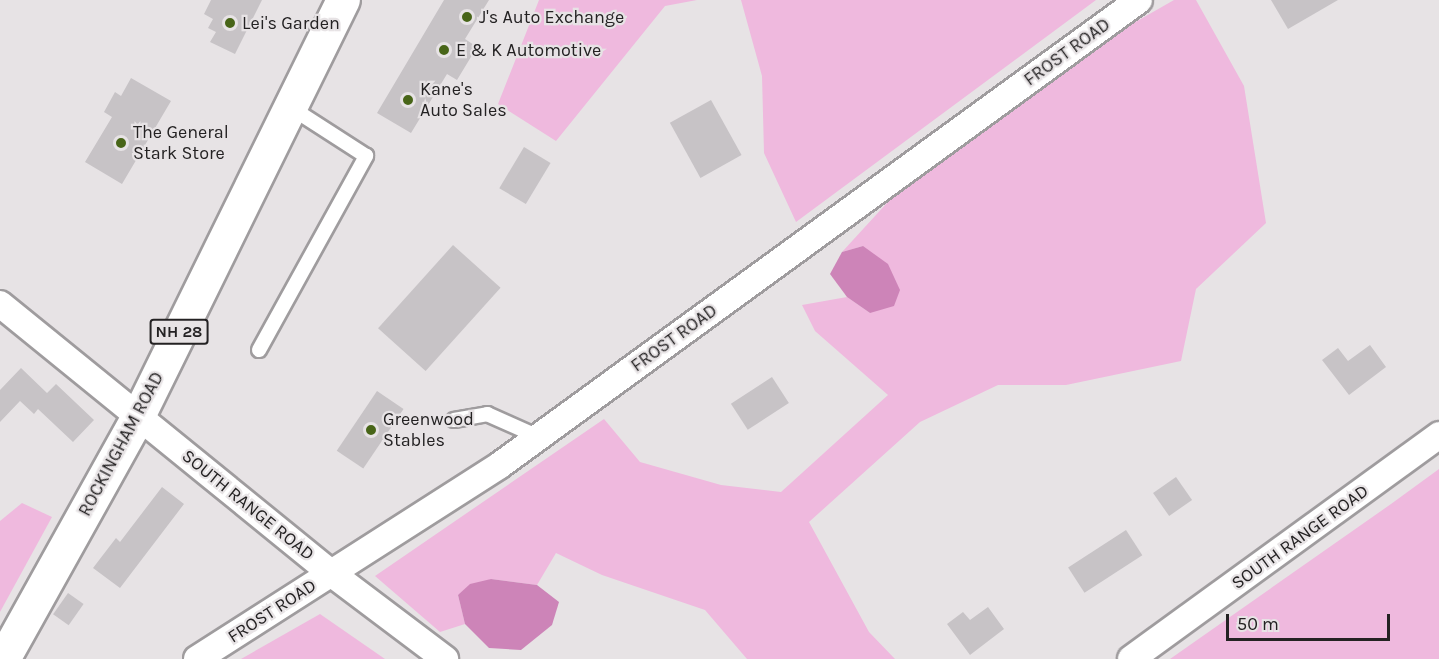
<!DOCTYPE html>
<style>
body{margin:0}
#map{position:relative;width:1439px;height:659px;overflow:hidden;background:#e7e3e5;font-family:Karla,sans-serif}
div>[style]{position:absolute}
.green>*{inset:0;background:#efb9de}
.water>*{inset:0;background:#cd84b8}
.building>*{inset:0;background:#c7c3c6;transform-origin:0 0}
.roads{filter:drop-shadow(2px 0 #9f9c9e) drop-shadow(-2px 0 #9f9c9e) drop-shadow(0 2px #9f9c9e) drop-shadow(0 -2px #9f9c9e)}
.lane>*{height:14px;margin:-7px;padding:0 7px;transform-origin:7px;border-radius:7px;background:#fff}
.street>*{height:26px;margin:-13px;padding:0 13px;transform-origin:13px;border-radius:13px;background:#fff}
.primary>*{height:33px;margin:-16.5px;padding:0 16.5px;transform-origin:16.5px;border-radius:16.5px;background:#fff}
.dots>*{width:16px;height:16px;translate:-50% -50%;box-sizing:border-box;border:3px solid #e7e3e5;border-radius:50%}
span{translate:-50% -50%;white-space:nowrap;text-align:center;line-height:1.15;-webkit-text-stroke:4.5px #e7e3e5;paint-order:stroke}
.shield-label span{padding:2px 4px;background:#e7e3e5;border:2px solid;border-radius:4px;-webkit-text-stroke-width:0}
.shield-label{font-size:16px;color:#242223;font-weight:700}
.poi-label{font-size:18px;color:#242223}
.left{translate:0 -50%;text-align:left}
.street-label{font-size:18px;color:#242223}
.scale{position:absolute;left:1226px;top:614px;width:164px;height:27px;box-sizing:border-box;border:3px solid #242223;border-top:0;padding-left:8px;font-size:18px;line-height:21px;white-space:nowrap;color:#242223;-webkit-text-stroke:4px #e7e3e5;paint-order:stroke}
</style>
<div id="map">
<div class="green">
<i style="clip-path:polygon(539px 0,697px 0,665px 6px,556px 141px,498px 104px)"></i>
<i style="clip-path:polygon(741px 0,1096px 0,796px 222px,764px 153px,762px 76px)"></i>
<i style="clip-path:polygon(1174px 0,1196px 0,1244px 86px,1266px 223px,1196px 289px,1181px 361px,1066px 385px,998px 385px,920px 422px,809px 522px,869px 632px,895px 659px,747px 659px,705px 610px,602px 575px,556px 553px,537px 585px,491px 579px,458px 595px,465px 624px,440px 632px,375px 576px,604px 419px,640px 462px,721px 485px,781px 492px,888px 395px,815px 331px,802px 305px,847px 297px,870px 313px,863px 246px,842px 252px,908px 180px,1118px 32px)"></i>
<i style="clip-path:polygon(1439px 469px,1439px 659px,1170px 659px,1391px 504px)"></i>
<i style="clip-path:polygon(22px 503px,52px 517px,0 612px,0 521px)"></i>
<i style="clip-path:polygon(320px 614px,385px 659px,241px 659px)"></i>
</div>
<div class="water">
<i style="clip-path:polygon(863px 246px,888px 264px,900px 290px,894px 306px,870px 313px,847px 297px,830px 274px,842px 252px)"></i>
<i style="clip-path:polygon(491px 579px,537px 585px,559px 602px,552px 625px,521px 650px,489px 648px,465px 624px,458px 595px,470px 584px)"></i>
</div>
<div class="building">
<i style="clip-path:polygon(211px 0,262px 0,235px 54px,210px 42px,216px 32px,208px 28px,213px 19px,204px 14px)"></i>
<i style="clip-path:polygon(444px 0,489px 0,465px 39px,477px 47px,457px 80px,447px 74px,411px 133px,377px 113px)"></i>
<i style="clip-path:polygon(1271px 0,1338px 0,1288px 29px)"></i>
<i style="clip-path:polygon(131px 78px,171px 101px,122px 184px,85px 162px,112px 117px,104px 112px,115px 92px,121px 96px)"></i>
<i style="left:711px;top:100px;width:63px;height:47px;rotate:61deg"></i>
<i style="left:524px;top:147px;width:31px;height:48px;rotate:31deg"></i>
<i style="left:453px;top:245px;width:64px;height:112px;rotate:42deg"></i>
<i style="clip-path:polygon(1370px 345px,1386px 367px,1349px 395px,1322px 360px,1338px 348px,1348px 361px)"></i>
<i style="clip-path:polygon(21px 368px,47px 393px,56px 384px,94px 420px,73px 442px,38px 409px,34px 414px,20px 401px,0 422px,0 390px)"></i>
<i style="left:772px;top:377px;width:31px;height:49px;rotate:57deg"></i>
<i style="left:377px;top:391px;width:32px;height:72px;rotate:34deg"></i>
<i style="left:1176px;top:477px;width:28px;height:28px;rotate:55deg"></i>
<i style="clip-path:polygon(162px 487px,184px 504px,120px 588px,93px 568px,116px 538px,120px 542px)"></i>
<i style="left:1126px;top:530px;width:30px;height:69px;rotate:57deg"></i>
<i style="left:68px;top:593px;width:19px;height:26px;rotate:35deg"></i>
<i style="clip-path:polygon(988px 607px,1004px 629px,970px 655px,947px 624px,963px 612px,970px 620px)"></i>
</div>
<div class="roads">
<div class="lane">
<i style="left:259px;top:350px;width:222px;rotate:-61.1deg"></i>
<i style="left:366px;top:156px;width:90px;rotate:-147.2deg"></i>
<i style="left:454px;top:420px;width:34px;rotate:-10deg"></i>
<i style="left:487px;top:414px;width:57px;rotate:23.9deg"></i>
</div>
<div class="street">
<i style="left:0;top:304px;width:427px;rotate:39.1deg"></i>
<i style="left:331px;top:573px;width:143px;rotate:37deg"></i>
<i style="left:197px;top:659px;width:360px;rotate:-32.6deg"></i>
<i style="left:500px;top:465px;width:790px;rotate:-36.04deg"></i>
<i style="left:1131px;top:659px;width:381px;rotate:-36deg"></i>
</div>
<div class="primary">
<i style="left:3px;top:659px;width:278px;rotate:-60.9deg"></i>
<i style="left:138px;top:416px;width:464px;rotate:-63.8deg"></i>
</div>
</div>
<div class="dots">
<i style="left:467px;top:17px;background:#486518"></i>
<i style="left:230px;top:23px;background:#486518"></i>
<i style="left:444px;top:50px;background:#486518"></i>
<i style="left:408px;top:100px;background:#486518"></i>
<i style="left:121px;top:143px;background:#486518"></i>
<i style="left:371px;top:430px;background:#486518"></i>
</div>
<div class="shield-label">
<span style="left:179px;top:332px">NH 28</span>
</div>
<div class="poi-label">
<span class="left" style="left:479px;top:17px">J's Auto Exchange</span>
<span class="left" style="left:242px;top:23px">Lei's Garden</span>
<span class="left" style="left:456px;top:50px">E &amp; K Automotive</span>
<span class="left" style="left:420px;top:100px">Kane's<br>Auto Sales</span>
<span class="left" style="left:133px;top:143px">The General<br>Stark Store</span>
<span class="left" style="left:383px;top:430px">Greenwood<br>Stables</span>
</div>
<div class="street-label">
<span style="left:1067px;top:52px;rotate:-36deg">FROST ROAD</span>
<span style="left:674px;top:338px;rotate:-36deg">FROST ROAD</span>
<span style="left:121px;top:444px;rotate:-62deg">ROCKINGHAM ROAD</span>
<span style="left:248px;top:505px;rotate:39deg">SOUTH RANGE ROAD</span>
<span style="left:1300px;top:537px;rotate:-36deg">SOUTH RANGE ROAD</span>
<span style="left:272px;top:611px;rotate:-33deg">FROST ROAD</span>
</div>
<div class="scale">50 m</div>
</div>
